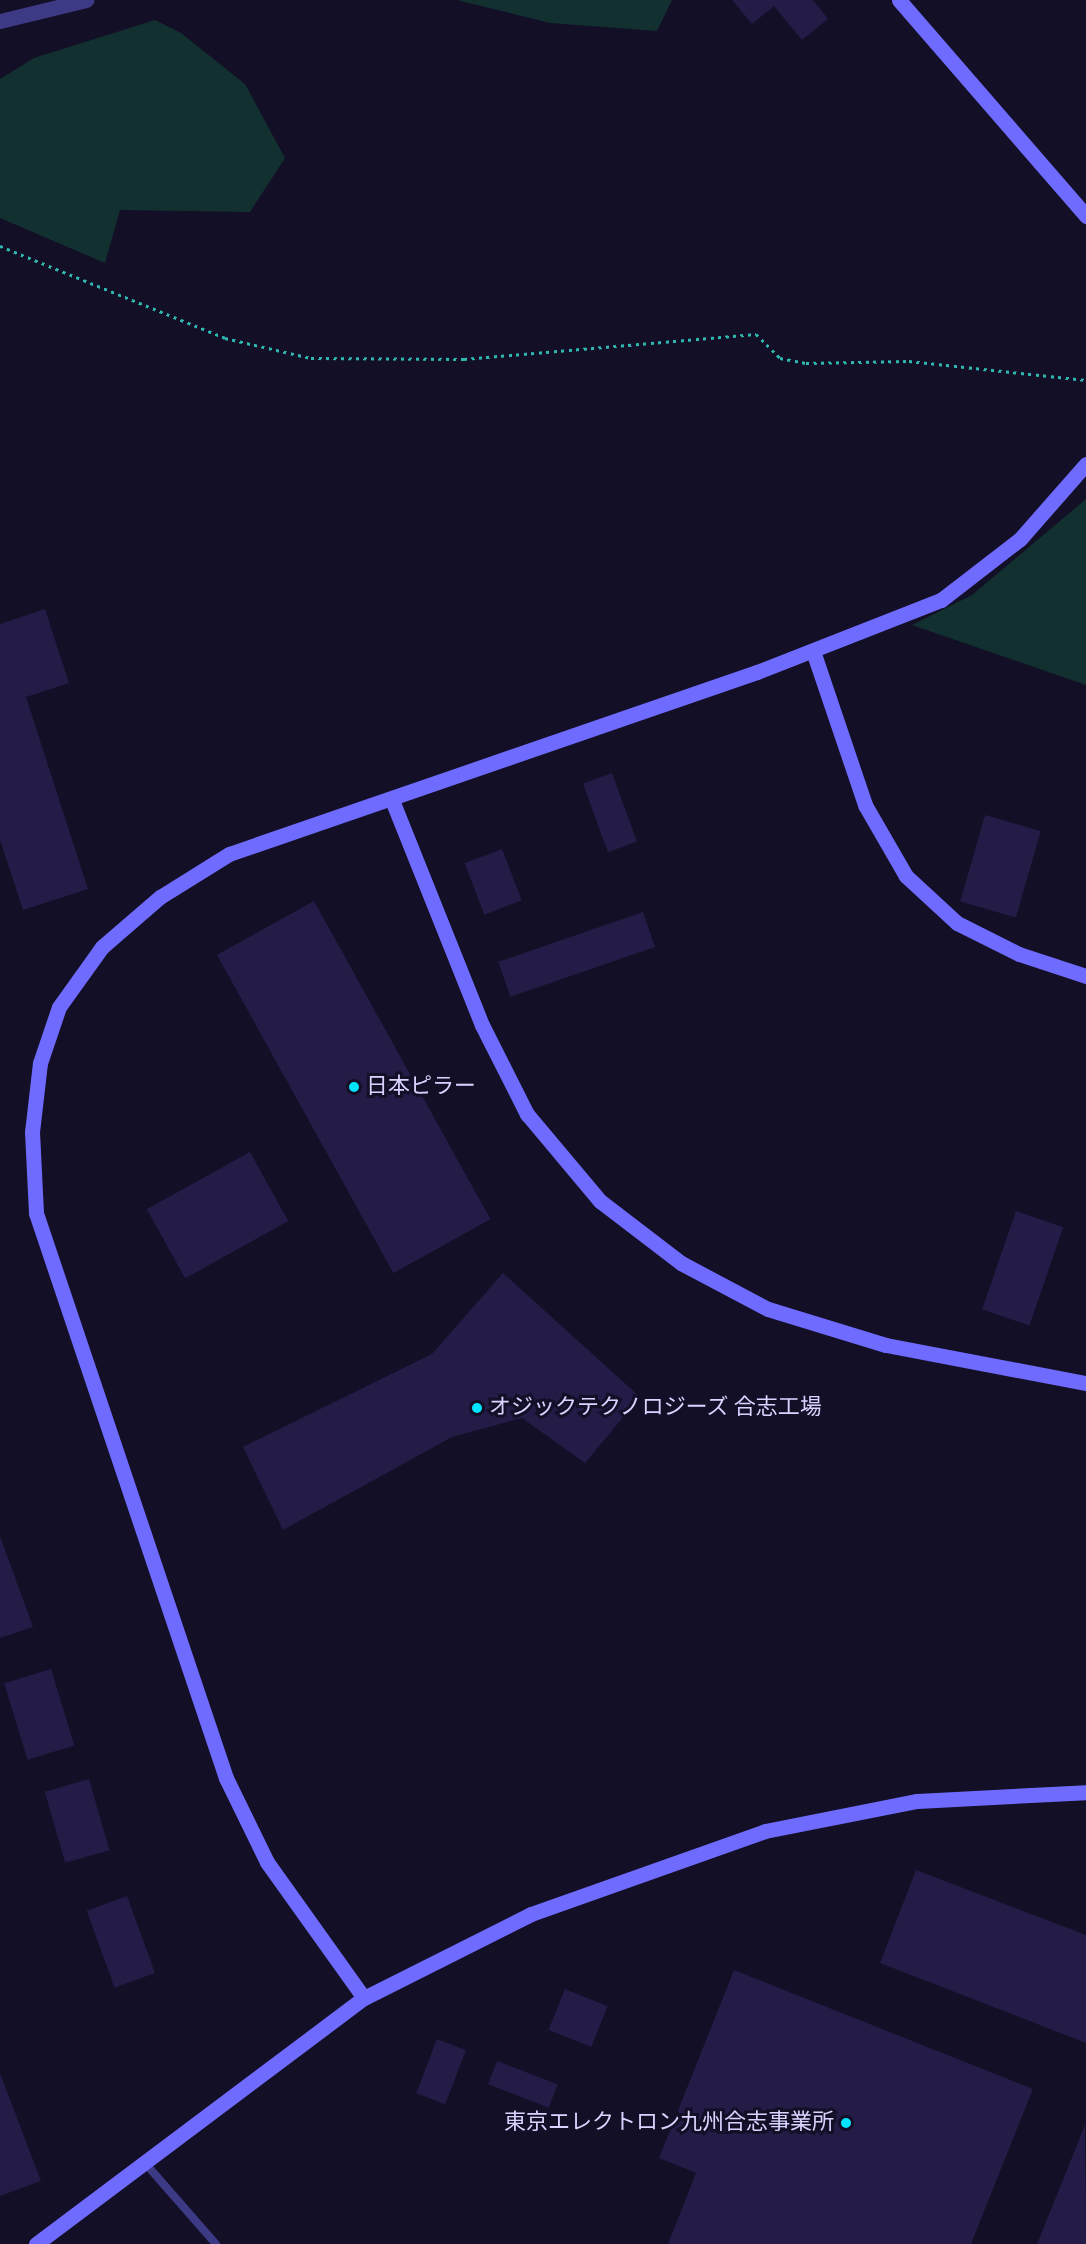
<!DOCTYPE html>
<meta charset="utf-8">
<style>
body{margin:0}
#map{position:relative;width:1086px;height:2244px;overflow:hidden;background:#130f26;font-family:Karla,"Noto Sans JP",sans-serif}
div>[style]{position:absolute}
.green>*{inset:0;background:#12302f}
.building>*{inset:0;background:#241b47;transform-origin:0 0}
.path>*{height:3px;margin-top:-1.5px;transform-origin:0;background:repeating-linear-gradient(90deg,#2fb8b0 0 3px,transparent 0 7.5px)}
.lane>*{height:8px;margin:-4px;padding:0 4px;transform-origin:4px;border-radius:4px;background:#3d3a85}
.street>*{height:15px;margin:-7.5px;padding:0 7.5px;transform-origin:7.5px;border-radius:7.5px;background:#3d3a85}
.secondary>*{height:15px;margin:-7.5px;padding:0 7.5px;transform-origin:7.5px;border-radius:7.5px;background:#6f6bff}
.dots>*{width:16px;height:16px;translate:-50% -50%;box-sizing:border-box;border:3px solid #130f26;border-radius:50%}
span{translate:-50% -50%;white-space:nowrap;text-align:center;line-height:1.15;-webkit-text-stroke:6px #130f26;paint-order:stroke}
.poi-label{font-size:22px;color:#d9d4ff}
.left{translate:0 -50%;text-align:left}
.right{translate:-100% -50%;text-align:right}
</style>
<div id="map">
<div class="green">
<i style="clip-path:polygon(457px 0,672px 0,657px 31px,550px 23px)"></i>
<i style="clip-path:polygon(155px 20px,181px 33px,245px 84px,285px 158px,250px 212px,120px 210px,105px 263px,0 218px,0 79px,34px 58px)"></i>
<i style="clip-path:polygon(1086px 499px,1086px 685px,912px 625px,972px 595px)"></i>
</div>
<div class="building">
<i style="clip-path:polygon(732px 0,813px 0,828px 19px,802px 40px,774px 6px,752px 24px)"></i>
<i style="clip-path:polygon(45px 609px,69px 683px,26px 697px,88px 889px,23px 910px,0 840px,0 624px)"></i>
<i style="left:612px;top:773px;width:73px;height:31px;rotate:70deg"></i>
<i style="left:985px;top:815px;width:58px;height:90px;rotate:16deg"></i>
<i style="left:502px;top:849px;width:55px;height:40px;rotate:69deg"></i>
<i style="left:314px;top:901px;width:364px;height:111px;rotate:61deg"></i>
<i style="left:643px;top:912px;width:37px;height:153px;rotate:71deg"></i>
<i style="left:250px;top:1152px;width:79px;height:118px;rotate:61deg"></i>
<i style="left:1016px;top:1211px;width:50px;height:104px;rotate:19deg"></i>
<i style="clip-path:polygon(503px 1273px,640px 1397px,585px 1463px,522px 1418px,452px 1437px,283px 1530px,243px 1447px,432px 1354px)"></i>
<i style="clip-path:polygon(0 1536px,33px 1627px,0 1638px)"></i>
<i style="left:51px;top:1669px;width:80px;height:49px;rotate:73deg"></i>
<i style="left:89px;top:1779px;width:74px;height:46px;rotate:74deg"></i>
<i style="clip-path:polygon(916px 1870px,1086px 1935px,1086px 2043px,880px 1963px)"></i>
<i style="left:127px;top:1896px;width:82px;height:43px;rotate:70deg"></i>
<i style="clip-path:polygon(734px 1970px,1033px 2089px,971px 2244px,668px 2244px,696px 2173px,659px 2158px)"></i>
<i style="left:565px;top:1989px;width:46px;height:44px;rotate:22deg"></i>
<i style="left:437px;top:2039px;width:31px;height:58px;rotate:21deg"></i>
<i style="left:497px;top:2061px;width:65px;height:25px;rotate:21deg"></i>
<i style="clip-path:polygon(0 2073px,41px 2181px,0 2196px)"></i>
<i style="clip-path:polygon(1085px 2125px,1086px 2244px,1037px 2244px)"></i>
</div>
<div class="path">
<i style="left:0;top:246px;width:243px;rotate:22.2deg"></i>
<i style="left:225px;top:338px;width:88px;rotate:13.1deg"></i>
<i style="left:311px;top:358px;width:153px;rotate:0.4deg"></i>
<i style="left:464px;top:359px;width:293px;rotate:-4.9deg"></i>
<i style="left:756px;top:334px;width:34px;rotate:45deg"></i>
<i style="left:780px;top:358px;width:26px;rotate:11deg"></i>
<i style="left:806px;top:363px;width:103px;rotate:-1.1deg"></i>
<i style="left:909px;top:361px;width:178px;rotate:6.1deg"></i>
</div>
<div class="lane">
<i style="left:145px;top:2163px;width:108px;rotate:48.8deg"></i>
</div>
<div class="street">
<i style="left:0;top:21px;width:89px;rotate:-13.7deg"></i>
</div>
<div class="secondary">
<i style="left:899px;top:0;width:286px;rotate:49.1deg"></i>
<i style="left:813px;top:651px;width:163px;rotate:71.3deg"></i>
<i style="left:865px;top:805px;width:82px;rotate:60deg"></i>
<i style="left:906px;top:876px;width:69px;rotate:42.7deg"></i>
<i style="left:957px;top:923px;width:69px;rotate:26.6deg"></i>
<i style="left:1019px;top:954px;width:71px;rotate:18.2deg"></i>
<i style="left:392px;top:800px;width:242px;rotate:68.2deg"></i>
<i style="left:482px;top:1025px;width:100px;rotate:63.2deg"></i>
<i style="left:527px;top:1114px;width:114px;rotate:50deg"></i>
<i style="left:600px;top:1201px;width:102px;rotate:37.4deg"></i>
<i style="left:681px;top:1263px;width:98px;rotate:27.9deg"></i>
<i style="left:768px;top:1309px;width:123px;rotate:17deg"></i>
<i style="left:886px;top:1345px;width:204px;rotate:10.8deg"></i>
<i style="left:364px;top:1998px;width:167px;rotate:-125.5deg"></i>
<i style="left:267px;top:1862px;width:93px;rotate:-116deg"></i>
<i style="left:226px;top:1778px;width:596px;rotate:-108.59deg"></i>
<i style="left:36px;top:1213px;width:81px;rotate:-92.8deg"></i>
<i style="left:32px;top:1132px;width:69px;rotate:-83.4deg"></i>
<i style="left:40px;top:1063px;width:59px;rotate:-71.3deg"></i>
<i style="left:59px;top:1007px;width:74px;rotate:-54.4deg"></i>
<i style="left:102px;top:947px;width:77px;rotate:-40.8deg"></i>
<i style="left:160px;top:897px;width:81px;rotate:-31.9deg"></i>
<i style="left:229px;top:854px;width:558px;rotate:-19.02deg"></i>
<i style="left:757px;top:672px;width:198px;rotate:-21.4deg"></i>
<i style="left:941px;top:600px;width:100px;rotate:-37.7deg"></i>
<i style="left:1020px;top:539px;width:100px;rotate:-48.7deg"></i>
<i style="left:36px;top:2244px;width:410px;rotate:-36.9deg"></i>
<i style="left:364px;top:1998px;width:187px;rotate:-26.7deg"></i>
<i style="left:531px;top:1914px;width:248px;rotate:-19.5deg"></i>
<i style="left:765px;top:1831px;width:155px;rotate:-11.2deg"></i>
<i style="left:917px;top:1801px;width:169px;rotate:-3deg"></i>
</div>
<div class="dots">
<i style="left:354px;top:1087px;background:#00e5ff"></i>
<i style="left:477px;top:1408px;background:#00e5ff"></i>
<i style="left:846px;top:2123px;background:#00e5ff"></i>
</div>
<div class="poi-label">
<span class="left" style="left:366px;top:1087px">日本ピラー</span>
<span class="left" style="left:489px;top:1408px">オジックテクノロジーズ 合志工場</span>
<span class="right" style="left:834px;top:2123px">東京エレクトロン九州合志事業所</span>
</div>
</div>
